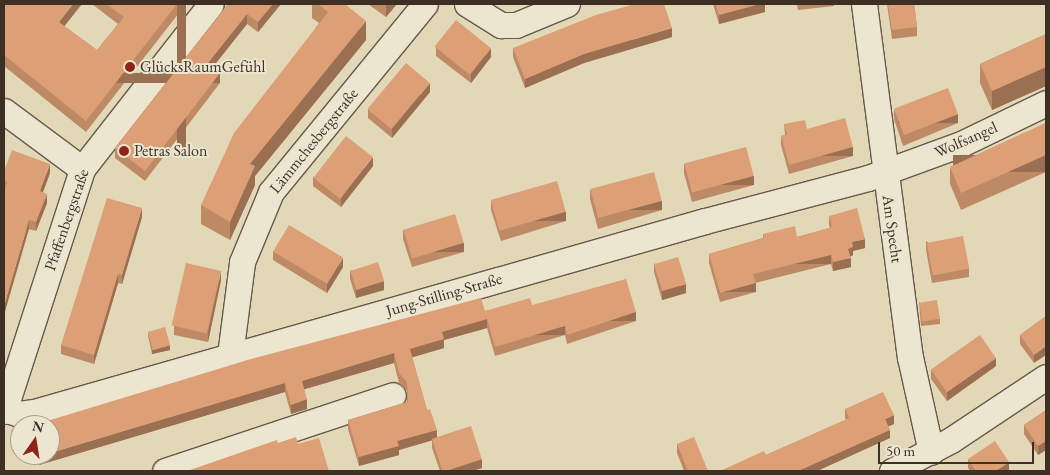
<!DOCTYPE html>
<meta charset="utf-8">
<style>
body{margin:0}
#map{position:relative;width:1050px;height:475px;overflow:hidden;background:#e2d7b7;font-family:"EB Garamond",serif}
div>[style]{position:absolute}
.roads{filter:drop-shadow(1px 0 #67594a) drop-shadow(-1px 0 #67594a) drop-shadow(0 1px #67594a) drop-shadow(0 -1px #67594a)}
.minor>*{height:25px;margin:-12.5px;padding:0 12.5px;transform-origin:12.5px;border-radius:12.5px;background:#ece5d0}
.wall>*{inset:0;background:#be8965}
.shaded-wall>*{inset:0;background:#9b6f52;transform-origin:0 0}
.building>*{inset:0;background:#dd9f75;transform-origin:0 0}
.dots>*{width:14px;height:14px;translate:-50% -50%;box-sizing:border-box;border:2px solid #ece5d0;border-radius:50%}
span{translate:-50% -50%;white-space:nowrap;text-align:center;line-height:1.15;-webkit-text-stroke:4px #ece5d0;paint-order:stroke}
.poi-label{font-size:16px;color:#3e2f25}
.left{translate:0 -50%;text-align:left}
.street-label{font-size:16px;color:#3e2f25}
.frame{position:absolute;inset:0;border:5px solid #3e2f25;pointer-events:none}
.north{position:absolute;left:10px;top:415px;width:50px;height:50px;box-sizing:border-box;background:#ece5d0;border:1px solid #a69c8c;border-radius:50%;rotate:13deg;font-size:14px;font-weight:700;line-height:20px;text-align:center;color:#3e2f25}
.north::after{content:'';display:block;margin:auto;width:18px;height:22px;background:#8f2418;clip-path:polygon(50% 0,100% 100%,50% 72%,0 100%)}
.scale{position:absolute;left:878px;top:442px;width:156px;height:22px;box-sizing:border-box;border:2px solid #3e2f25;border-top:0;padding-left:6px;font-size:15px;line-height:18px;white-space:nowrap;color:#3e2f25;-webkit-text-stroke:4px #ece5d0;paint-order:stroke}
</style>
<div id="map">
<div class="roads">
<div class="minor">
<i style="left:467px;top:4px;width:40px;rotate:32deg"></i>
<i style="left:501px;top:25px;width:15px"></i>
<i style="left:516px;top:25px;width:55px;rotate:-22.4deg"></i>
<i style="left:864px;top:4px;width:356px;rotate:82.6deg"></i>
<i style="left:910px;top:357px;width:97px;rotate:77.5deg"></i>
<i style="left:4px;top:111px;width:97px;rotate:36.6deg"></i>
<i style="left:230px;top:355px;width:94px;rotate:-82.6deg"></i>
<i style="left:242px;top:262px;width:76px;rotate:-67.5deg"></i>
<i style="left:271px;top:192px;width:243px;rotate:-50.7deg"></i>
<i style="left:4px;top:409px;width:16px;rotate:18deg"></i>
<i style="left:19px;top:414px;width:15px;rotate:-8deg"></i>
<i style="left:34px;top:412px;width:698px;rotate:-15.89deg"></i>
<i style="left:705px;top:221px;width:169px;rotate:-14.8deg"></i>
<i style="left:868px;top:178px;width:99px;rotate:-20.1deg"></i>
<i style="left:961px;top:144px;width:94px;rotate:-25.8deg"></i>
<i style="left:4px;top:411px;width:254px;rotate:-72.1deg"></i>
<i style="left:82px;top:169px;width:209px;rotate:-52deg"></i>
<i style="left:165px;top:471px;width:240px;rotate:-18.4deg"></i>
<i style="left:892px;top:471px;width:67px;rotate:-27.7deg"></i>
<i style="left:951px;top:440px;width:114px;rotate:-33.6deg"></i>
</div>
</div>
<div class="wall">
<i style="clip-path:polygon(4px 4px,64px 26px,97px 50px,118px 24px,92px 4px,186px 4px,86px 132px,4px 66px)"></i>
<i style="clip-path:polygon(228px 4px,281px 4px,258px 32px,247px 24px,213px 67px,220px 83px,145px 181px,115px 158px,115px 148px)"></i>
<i style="clip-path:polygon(312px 4px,345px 4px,366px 40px,255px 176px,255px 185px,230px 240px,201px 224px,201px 205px,319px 23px,312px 18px)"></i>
<i style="clip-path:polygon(368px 4px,397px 4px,386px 17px)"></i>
<i style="clip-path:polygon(713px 4px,765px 4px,765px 12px,719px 24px)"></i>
<i style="clip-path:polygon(797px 4px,834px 4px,834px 6px,798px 10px)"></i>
<i style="clip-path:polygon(887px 4px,914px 4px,917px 27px,917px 36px,892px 39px)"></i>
<i style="clip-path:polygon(1046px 34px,1046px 86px,992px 110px,980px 83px,980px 64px)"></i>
<i style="clip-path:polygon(672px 37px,584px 63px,525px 88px,513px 57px,513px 48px)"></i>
<i style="clip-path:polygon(436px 47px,491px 57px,471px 83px,436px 56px)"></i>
<i style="clip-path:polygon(430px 92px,392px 138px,368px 118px,368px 109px)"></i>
<i style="clip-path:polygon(894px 110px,958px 123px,903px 146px,894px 119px)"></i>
<i style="clip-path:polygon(1046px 123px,1046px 172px,961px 210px,950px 184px,950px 167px)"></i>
<i style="clip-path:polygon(784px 124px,807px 129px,853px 156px,789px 174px,781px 145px,781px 136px,785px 135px)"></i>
<i style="clip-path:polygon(684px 164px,754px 185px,692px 202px,684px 173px)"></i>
<i style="clip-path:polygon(373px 166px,341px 207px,313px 186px,313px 177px)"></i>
<i style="clip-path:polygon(4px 171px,50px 173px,43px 192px,47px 203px,36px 231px,29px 229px,4px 189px)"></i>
<i style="clip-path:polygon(590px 190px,662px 210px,598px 229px,590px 199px)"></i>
<i style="clip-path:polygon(491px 201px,566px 221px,501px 241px,491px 210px)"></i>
<i style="clip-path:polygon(829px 216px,865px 248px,853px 251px,853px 255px,850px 257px,851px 267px,833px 271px,831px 264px,755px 283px,756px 292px,720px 302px,709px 263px,709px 254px,763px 238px,763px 234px,797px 237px,830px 228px,829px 225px)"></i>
<i style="clip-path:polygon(142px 217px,122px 284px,118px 283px,94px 364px,61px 354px,61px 345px)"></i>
<i style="clip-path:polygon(403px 230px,464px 252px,412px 267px,403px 239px)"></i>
<i style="clip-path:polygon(926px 241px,969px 268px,969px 277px,932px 283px,926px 250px)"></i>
<i style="clip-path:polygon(273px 251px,343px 267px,327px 293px,273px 260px)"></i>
<i style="clip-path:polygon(654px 263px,686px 293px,662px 300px,654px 272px)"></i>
<i style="clip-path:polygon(350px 270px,384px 290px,356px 298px,350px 279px)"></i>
<i style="clip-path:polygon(221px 280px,208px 342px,174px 335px,174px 326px)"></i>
<i style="clip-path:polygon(919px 302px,940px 319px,940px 324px,921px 326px)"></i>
<i style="clip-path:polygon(532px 305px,636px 321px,567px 344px,565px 335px,495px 356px,487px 328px,444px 340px,444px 348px,412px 357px,427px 410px,437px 437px,482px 468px,472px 471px,440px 471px,432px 448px,432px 440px,399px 450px,399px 455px,359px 466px,348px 429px,348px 420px,407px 402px,407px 391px,399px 383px,394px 363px,304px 389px,307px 409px,291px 414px,285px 392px,39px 465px,36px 455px,50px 455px,485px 311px)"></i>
<i style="clip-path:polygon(1046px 316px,1034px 363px,1020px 344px,1020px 335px)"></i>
<i style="clip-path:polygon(148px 332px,170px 350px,152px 354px,148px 336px)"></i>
<i style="clip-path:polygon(996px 366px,947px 401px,931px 379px,931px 370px)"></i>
<i style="clip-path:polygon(845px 409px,894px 424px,888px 426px,890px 438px,817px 471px,720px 471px,766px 455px,846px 420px,845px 418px)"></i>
<i style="clip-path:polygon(1046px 410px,1046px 450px,1038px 455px,1024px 434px,1024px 425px)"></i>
<i style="clip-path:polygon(677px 444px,708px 471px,684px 471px,677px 453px)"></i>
<i style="clip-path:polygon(968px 459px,1009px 471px,970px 471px,968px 468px)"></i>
</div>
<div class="shaded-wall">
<i style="clip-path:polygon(73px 4px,82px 4px,59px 33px,59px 22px)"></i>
<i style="left:177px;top:4px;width:9px;height:148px"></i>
<i style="clip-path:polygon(273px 4px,281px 4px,258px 32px,258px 22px)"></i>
<i style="clip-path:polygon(386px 4px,397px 4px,386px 17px)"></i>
<i style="clip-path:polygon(760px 4px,765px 4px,765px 12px,719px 24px,719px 15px)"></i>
<i style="clip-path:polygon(247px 14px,247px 24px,208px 73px,208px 63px)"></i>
<i style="clip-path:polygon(366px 21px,366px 40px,255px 176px,255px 185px,230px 240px,230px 222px,250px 164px)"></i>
<i style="clip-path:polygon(672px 28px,672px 37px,584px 63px,525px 88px,525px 79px,584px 54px)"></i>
<i style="clip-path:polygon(491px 48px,491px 57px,471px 83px,471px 74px)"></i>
<i style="clip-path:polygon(1046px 67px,1046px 86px,992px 110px,992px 91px)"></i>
<i style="left:220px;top:73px;width:10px;height:123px;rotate:90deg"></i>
<i style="clip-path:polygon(430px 83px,430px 92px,392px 138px,392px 129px)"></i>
<i style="left:958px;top:114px;width:9px;height:60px;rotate:90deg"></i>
<i style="left:853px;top:147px;width:9px;height:66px;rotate:90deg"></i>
<i style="left:1046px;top:155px;width:17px;height:93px;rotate:90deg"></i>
<i style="clip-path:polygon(373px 157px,373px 166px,341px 207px,341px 198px)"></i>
<i style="clip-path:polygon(50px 164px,50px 173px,40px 200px,40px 191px)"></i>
<i style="left:754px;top:176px;width:9px;height:64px;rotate:90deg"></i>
<i style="clip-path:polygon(47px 194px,47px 203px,36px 231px,36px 222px)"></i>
<i style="left:662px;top:201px;width:9px;height:67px;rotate:90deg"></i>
<i style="clip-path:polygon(142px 208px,142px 217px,122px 284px,122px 275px)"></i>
<i style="left:566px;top:212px;width:9px;height:68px;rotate:90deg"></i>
<i style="clip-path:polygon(29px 220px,29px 229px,4px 315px,4px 306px)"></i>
<i style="clip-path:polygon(865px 239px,865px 248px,853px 251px,853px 255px,848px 258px,848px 249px,852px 242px)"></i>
<i style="left:464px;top:243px;width:9px;height:54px;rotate:90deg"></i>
<i style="left:831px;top:255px;width:9px;height:80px;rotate:90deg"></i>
<i style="clip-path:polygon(343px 258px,343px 267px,327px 293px,327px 284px)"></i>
<i style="clip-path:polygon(851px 258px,851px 267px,833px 271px,833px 262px)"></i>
<i style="clip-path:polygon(221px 271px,221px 280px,208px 342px,208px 333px)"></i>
<i style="clip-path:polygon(118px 274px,118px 283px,94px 364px,94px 355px)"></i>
<i style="clip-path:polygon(384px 281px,384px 290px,356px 298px,356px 289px)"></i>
<i style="left:756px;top:283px;width:9px;height:37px;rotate:90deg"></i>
<i style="clip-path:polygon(686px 284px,686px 293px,662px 300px,662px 291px)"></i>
<i style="left:636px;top:312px;width:9px;height:73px;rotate:90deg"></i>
<i style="clip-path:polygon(487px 319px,487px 328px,444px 340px,444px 348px,410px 358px,410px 349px,442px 332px)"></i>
<i style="left:565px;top:326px;width:9px;height:73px;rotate:90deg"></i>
<i style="clip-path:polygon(170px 345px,170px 350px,152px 354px,152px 350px)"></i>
<i style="clip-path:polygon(1046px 346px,1046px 355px,1034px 363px,1034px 355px)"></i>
<i style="clip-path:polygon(394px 353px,394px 363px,302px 390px,302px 381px)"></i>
<i style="clip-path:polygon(996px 358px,996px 366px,947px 401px,947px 392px)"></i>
<i style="clip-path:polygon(285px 383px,285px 392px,39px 465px,39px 456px,50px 455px,50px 453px)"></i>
<i style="clip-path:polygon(307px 399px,307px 409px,291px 414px,291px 405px)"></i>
<i style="clip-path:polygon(894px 415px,894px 424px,885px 428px,885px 419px)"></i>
<i style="clip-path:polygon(437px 430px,437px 439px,399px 450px,399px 455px,359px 466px,359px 457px,397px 441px)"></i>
<i style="clip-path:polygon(890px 430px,890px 438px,817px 471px,798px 471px)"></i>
<i style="clip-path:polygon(1046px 441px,1046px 450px,1038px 455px,1038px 446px)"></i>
<i style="clip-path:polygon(482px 459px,482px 468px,472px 471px,444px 471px)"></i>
<i style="clip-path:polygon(1009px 462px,1009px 471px,996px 471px)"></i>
</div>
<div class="building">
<i style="clip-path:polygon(4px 4px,73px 4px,59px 22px,97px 50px,124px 17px,106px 4px,177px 4px,86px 121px,4px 55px)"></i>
<i style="clip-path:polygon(228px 4px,273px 4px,258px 22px,247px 14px,208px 63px,220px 73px,145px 171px,115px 148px)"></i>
<i style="clip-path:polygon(318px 4px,345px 4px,366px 21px,250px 164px,255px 166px,230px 222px,201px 205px,234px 133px,328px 12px)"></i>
<i style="clip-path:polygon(635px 4px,664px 4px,672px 28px,584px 54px,525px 79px,513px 48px,596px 15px)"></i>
<i style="clip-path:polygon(716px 4px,760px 4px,719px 15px)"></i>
<i style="clip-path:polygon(888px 4px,914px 4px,917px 27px,892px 30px)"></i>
<i style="left:456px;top:20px;width:45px;height:34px;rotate:39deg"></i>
<i style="clip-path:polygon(1046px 34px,1046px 67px,992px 91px,980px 64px)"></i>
<i style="left:406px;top:63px;width:31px;height:60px;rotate:40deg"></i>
<i style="left:948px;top:88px;width:28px;height:58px;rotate:69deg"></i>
<i style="clip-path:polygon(845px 118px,853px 147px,789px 165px,781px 136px,787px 135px,784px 124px,805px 120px,807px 129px)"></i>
<i style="clip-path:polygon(1046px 123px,1046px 155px,961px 193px,950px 167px)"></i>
<i style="left:346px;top:136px;width:34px;height:53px;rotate:38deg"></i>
<i style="left:746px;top:147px;width:30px;height:64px;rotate:75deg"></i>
<i style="clip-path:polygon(12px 150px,50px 164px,40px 191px,47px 194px,36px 222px,29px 220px,4px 306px,4px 191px,7px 182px,4px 180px,4px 171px)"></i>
<i style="left:654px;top:172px;width:30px;height:66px;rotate:75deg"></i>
<i style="left:557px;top:181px;width:32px;height:69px;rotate:74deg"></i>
<i style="clip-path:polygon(107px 198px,142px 208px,122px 275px,118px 274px,94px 355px,61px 345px)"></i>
<i style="clip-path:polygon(857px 208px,865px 239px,852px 242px,853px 247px,848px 249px,851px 258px,833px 262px,831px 255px,753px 274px,756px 283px,720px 293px,709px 254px,764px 238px,763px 234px,795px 226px,797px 237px,832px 227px,829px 216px)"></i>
<i style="left:455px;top:214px;width:30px;height:54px;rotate:73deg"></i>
<i style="left:289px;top:225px;width:63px;height:31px;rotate:31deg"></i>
<i style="left:963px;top:236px;width:33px;height:37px;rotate:79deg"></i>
<i style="left:678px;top:257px;width:28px;height:25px;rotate:73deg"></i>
<i style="left:378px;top:262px;width:20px;height:29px;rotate:72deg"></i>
<i style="left:186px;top:263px;width:36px;height:64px;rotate:13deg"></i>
<i style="clip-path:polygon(626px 279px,636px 312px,567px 335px,565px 326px,495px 347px,487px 319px,442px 332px,444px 339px,410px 349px,427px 410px,430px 409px,437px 430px,397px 441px,399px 446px,359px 457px,348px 420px,408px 402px,407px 382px,399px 373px,394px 353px,302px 381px,307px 399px,291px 405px,285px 383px,50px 453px,50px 425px,34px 425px,251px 359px,481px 298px,485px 311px,530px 298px,532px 305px)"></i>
<i style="left:937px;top:300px;width:19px;height:18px;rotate:81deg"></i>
<i style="clip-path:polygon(1046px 316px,1046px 346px,1034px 355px,1020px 335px)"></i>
<i style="left:165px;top:327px;width:19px;height:18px;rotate:74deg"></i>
<i style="left:980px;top:335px;width:28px;height:60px;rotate:55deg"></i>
<i style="clip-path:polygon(883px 392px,894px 415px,885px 419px,890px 430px,798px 471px,720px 471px,764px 451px,766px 455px,849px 418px,845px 409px)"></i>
<i style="clip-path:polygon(1046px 410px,1046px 441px,1038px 446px,1024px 425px)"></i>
<i style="left:471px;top:426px;width:35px;height:41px;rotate:72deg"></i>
<i style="clip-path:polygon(296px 437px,298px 444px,319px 438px,329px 471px,187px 471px,277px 440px,278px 443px)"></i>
<i style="clip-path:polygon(694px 437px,708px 471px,688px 471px,677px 444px)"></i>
<i style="clip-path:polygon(995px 441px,1009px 462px,996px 471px,976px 471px,968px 459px)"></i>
</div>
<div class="dots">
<i style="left:130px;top:67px;background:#8f2418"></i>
<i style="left:124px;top:151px;background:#8f2418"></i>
</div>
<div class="poi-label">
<span class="left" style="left:140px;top:67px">GlücksRaumGefühl</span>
<span class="left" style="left:134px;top:151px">Petras Salon</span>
</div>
<div class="street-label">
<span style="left:966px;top:140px;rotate:-24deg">Wolfsangel</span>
<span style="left:314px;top:141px;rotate:-51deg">Lämmchesbergstraße</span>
<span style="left:67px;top:220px;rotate:-71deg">Pfaffenbergstraße</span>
<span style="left:892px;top:229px;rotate:82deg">Am Specht</span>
<span style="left:444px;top:295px;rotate:-16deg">Jung-Stilling-Straße</span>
</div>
<div class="frame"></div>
<div class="north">N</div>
<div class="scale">50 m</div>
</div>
